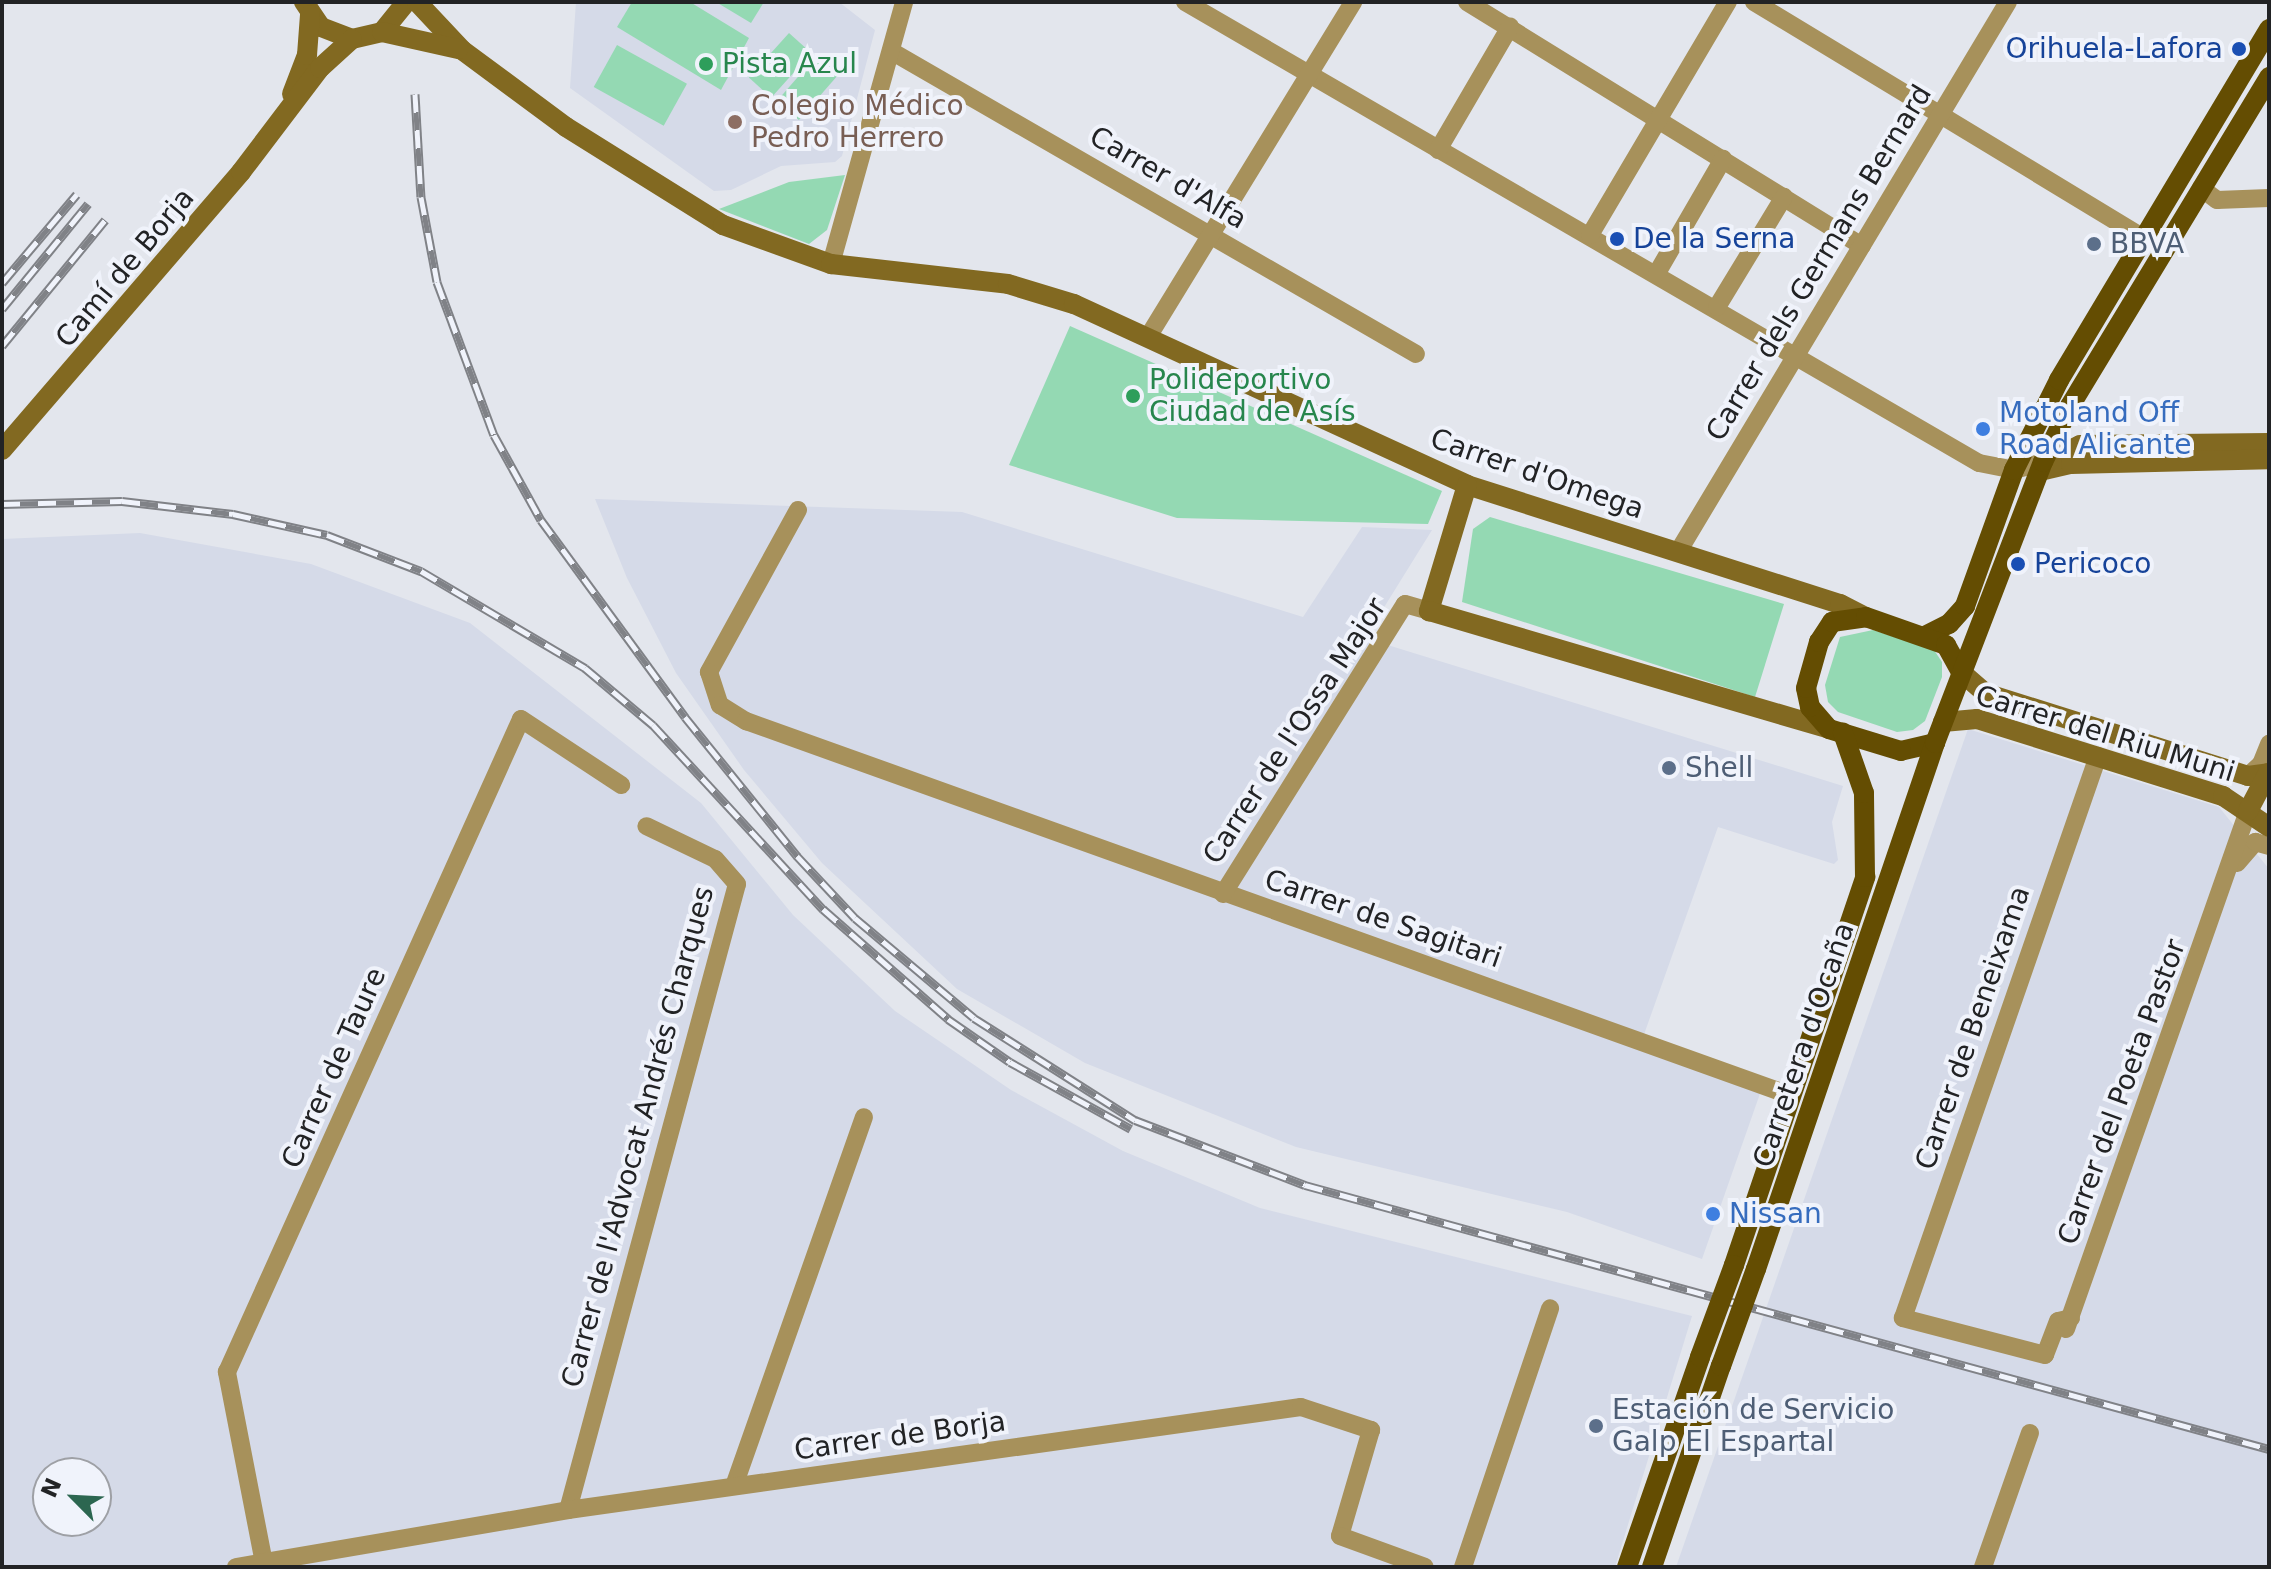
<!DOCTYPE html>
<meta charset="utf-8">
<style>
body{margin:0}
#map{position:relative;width:2271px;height:1569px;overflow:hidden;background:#e3e6ed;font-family:"DejaVu Sans",sans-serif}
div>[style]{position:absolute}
.built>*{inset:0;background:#d5dae8}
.green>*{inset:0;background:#94d9b3;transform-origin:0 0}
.street>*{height:18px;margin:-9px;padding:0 9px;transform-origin:9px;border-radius:9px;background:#a7915b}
.secondary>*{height:20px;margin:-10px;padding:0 10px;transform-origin:10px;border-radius:10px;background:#826921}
.primary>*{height:20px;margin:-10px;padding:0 10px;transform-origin:10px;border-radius:10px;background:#644d02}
.rail>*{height:9px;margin-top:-4.5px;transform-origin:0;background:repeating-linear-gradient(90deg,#f0f3fb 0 18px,#808287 0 36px);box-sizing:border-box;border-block:2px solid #808287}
.primary-bridge>*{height:20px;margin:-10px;padding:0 10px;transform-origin:10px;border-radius:10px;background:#644d02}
.dots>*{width:22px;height:22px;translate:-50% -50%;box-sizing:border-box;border:4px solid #f0f3fb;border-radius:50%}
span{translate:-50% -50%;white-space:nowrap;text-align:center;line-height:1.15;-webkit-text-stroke:8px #f0f3fb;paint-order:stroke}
.transit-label{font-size:28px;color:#164399}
.right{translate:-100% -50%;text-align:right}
.left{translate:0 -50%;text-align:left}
.leisure-label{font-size:28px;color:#27864d}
.education-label{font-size:28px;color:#785e54}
.street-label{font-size:28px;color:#222325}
.service-label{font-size:28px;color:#4e5e75}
.shop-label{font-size:28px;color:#366cbe}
.frame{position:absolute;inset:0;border:4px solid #222325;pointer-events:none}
.north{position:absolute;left:32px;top:1457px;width:80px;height:80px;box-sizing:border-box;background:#f0f3fb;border:2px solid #9ea0a5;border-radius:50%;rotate:294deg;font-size:22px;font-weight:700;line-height:32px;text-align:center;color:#222325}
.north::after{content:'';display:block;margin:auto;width:28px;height:36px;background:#2c6650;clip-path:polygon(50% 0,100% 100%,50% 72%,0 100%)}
</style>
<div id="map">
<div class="built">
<i style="clip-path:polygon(576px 2px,839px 2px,875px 30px,842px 156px,835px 162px,781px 166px,731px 190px,714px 191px,570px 88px)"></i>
<i style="clip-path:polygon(595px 499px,962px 512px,1303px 617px,1362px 527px,1432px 530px,1365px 638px,1843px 786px,1832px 822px,1838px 860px,1834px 864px,1718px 827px,1642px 1040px,1763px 1085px,1702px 1259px,1567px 1212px,1296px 1147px,1085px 1063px,957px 989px,822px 863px,744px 770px,676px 673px,627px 578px)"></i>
<i style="clip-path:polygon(evenodd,140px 533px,311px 564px,470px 623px,701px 803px,793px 915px,895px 1011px,1011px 1090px,1123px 1151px,1260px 1208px,1692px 1316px,1615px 1567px,2px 1567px,2px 539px,140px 533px,48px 1473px,96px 1473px,96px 1521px,48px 1521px,48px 1473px)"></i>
<i style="clip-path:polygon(1968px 729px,2219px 807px,2269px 869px,2269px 1567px,1676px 1567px)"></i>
</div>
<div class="green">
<i style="clip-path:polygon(632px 2px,690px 2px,749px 38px,721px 90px,617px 27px)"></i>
<i style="clip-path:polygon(716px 2px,764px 2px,751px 23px)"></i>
<i style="left:789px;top:33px;width:30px;height:60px;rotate:42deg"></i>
<i style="left:617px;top:45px;width:80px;height:48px;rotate:29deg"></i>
<i style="left:817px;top:55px;width:29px;height:61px;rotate:41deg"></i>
<i style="clip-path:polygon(845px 175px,827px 230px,809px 244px,719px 209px,789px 182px)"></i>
<i style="clip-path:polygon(1070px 326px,1442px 491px,1428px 524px,1177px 518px,1009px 465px)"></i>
<i style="clip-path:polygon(1490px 517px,1784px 604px,1755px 697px,1462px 602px,1473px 529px)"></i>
<i style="clip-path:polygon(1873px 630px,1934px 650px,1942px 662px,1942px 677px,1925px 721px,1913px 730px,1897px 732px,1838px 712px,1828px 702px,1825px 685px,1840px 637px)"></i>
</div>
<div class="street">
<i style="left:1185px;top:2px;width:918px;rotate:30.14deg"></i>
<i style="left:1979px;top:463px;width:36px;rotate:11deg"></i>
<i style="left:2014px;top:470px;width:30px;rotate:-15deg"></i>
<i style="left:1467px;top:2px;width:464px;rotate:31.7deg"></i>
<i style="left:1754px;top:2px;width:455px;rotate:31.2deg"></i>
<i style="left:891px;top:51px;width:606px;rotate:29.99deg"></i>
<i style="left:1438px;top:150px;width:143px;rotate:-59.7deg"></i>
<i style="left:2201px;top:188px;width:20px;rotate:37deg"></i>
<i style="left:2217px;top:200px;width:52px;rotate:-2.2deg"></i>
<i style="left:1590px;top:235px;width:271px;rotate:-59.4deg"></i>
<i style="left:831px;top:264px;width:272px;rotate:-74.4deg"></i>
<i style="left:1657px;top:273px;width:132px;rotate:-59.9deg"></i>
<i style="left:1717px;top:307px;width:129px;rotate:-58.7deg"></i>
<i style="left:1148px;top:337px;width:393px;rotate:-58.5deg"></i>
<i style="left:798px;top:510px;width:185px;rotate:118.8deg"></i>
<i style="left:709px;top:672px;width:35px;rotate:72deg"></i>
<i style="left:720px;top:705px;width:31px;rotate:32deg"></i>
<i style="left:746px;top:721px;width:1111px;rotate:19.72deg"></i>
<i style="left:1678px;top:552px;width:641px;rotate:-59.04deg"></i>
<i style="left:2248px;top:776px;width:18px;rotate:-43deg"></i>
<i style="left:2261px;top:764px;width:22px;rotate:-68deg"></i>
<i style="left:2237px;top:863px;width:28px;rotate:-49deg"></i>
<i style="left:2255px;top:842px;width:15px;rotate:16deg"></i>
<i style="left:1223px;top:894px;width:342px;rotate:-57.9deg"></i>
<i style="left:1405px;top:604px;width:25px;rotate:16deg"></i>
<i style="left:2071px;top:1318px;width:13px;rotate:167deg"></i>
<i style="left:2058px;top:1321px;width:36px;rotate:111deg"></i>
<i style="left:2045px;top:1355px;width:147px;rotate:-165.4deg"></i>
<i style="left:1903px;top:1318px;width:595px;rotate:-70.86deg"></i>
<i style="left:2066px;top:1329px;width:549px;rotate:-70.64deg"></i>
<i style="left:734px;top:1486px;width:391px;rotate:-70.6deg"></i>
<i style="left:568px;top:1510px;width:648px;rotate:-74.89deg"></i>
<i style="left:737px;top:884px;width:33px;rotate:-131deg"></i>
<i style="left:715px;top:859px;width:76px;rotate:-154.4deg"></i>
<i style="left:264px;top:1563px;width:195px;rotate:-101deg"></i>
<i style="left:227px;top:1372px;width:716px;rotate:-65.76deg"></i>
<i style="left:521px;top:719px;width:120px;rotate:33.4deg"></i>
<i style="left:236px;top:1567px;width:337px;rotate:-9.7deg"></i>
<i style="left:568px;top:1510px;width:740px;rotate:-8deg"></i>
<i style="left:1301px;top:1407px;width:74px;rotate:18.2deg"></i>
<i style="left:1371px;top:1430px;width:110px;rotate:106.3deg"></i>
<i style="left:1340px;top:1536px;width:90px;rotate:20deg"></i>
<i style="left:1463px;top:1567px;width:273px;rotate:-71.4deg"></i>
<i style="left:1983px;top:1567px;width:142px;rotate:-70.7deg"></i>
</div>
<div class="secondary">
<i style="left:304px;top:2px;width:30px;rotate:56deg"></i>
<i style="left:321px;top:27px;width:33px;rotate:21deg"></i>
<i style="left:352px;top:39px;width:31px;rotate:-13deg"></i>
<i style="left:382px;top:32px;width:38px;rotate:-51deg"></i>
<i style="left:417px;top:2px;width:66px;rotate:46.8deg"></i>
<i style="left:462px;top:50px;width:129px;rotate:36.5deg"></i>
<i style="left:566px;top:127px;width:185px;rotate:32deg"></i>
<i style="left:723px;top:225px;width:115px;rotate:19.9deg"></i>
<i style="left:831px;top:264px;width:178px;rotate:6.4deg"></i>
<i style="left:1008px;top:284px;width:69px;rotate:16.9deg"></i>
<i style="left:1074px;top:304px;width:433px;rotate:24.7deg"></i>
<i style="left:1467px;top:485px;width:392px;rotate:17.7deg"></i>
<i style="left:1840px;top:604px;width:29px;rotate:27deg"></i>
<i style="left:382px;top:32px;width:78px;rotate:12.6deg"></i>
<i style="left:292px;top:94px;width:42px;rotate:-69deg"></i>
<i style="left:307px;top:55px;width:40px;rotate:-85.7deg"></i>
<i style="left:2px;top:450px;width:367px;rotate:-49.3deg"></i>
<i style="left:241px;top:172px;width:131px;rotate:-52.8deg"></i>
<i style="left:320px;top:68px;width:43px;rotate:-42.2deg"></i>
<i style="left:2048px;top:460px;width:35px;rotate:-25deg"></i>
<i style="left:2080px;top:445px;width:189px;rotate:-0.6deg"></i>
<i style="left:2040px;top:471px;width:32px;rotate:-13deg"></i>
<i style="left:2071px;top:464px;width:198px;rotate:-1.4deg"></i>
<i style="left:1467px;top:485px;width:132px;rotate:106.8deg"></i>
<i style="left:1429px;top:611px;width:417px;rotate:16.4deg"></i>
<i style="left:1961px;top:672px;width:32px;rotate:41deg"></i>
<i style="left:1985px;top:693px;width:276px;rotate:17.5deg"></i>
<i style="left:2248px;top:776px;width:21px;rotate:-8deg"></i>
<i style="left:1943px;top:722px;width:34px;rotate:-5deg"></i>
<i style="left:1977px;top:719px;width:258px;rotate:17.4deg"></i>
<i style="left:2223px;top:796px;width:55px;rotate:34deg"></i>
<i style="left:2248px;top:811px;width:43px;rotate:-62.2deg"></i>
</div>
<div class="primary">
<i style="left:1927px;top:635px;width:25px;rotate:-27deg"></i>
<i style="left:1949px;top:624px;width:24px;rotate:-48deg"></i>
<i style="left:1965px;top:606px;width:145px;rotate:-70.2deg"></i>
<i style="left:2014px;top:470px;width:101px;rotate:-63.4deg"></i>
<i style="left:2059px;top:380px;width:409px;rotate:-59.1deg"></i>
<i style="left:1935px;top:743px;width:35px;rotate:167deg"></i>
<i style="left:1901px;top:751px;width:75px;rotate:-163deg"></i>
<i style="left:1829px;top:729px;width:29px;rotate:-131deg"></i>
<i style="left:1810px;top:707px;width:19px;rotate:-102deg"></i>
<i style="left:1806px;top:688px;width:48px;rotate:-74.2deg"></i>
<i style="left:1819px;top:642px;width:24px;rotate:-57deg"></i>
<i style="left:1832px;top:622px;width:34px;rotate:-8deg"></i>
<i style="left:1866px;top:617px;width:85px;rotate:19.3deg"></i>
<i style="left:1946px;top:645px;width:31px;rotate:61deg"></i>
<i style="left:1734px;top:1265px;width:410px;rotate:-71.3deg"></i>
<i style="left:1865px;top:877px;width:84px;rotate:-90.7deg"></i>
<i style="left:1864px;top:793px;width:64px;rotate:-109.3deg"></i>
<i style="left:1756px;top:1269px;width:556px;rotate:-71.21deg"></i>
<i style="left:1935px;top:743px;width:301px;rotate:-69deg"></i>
<i style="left:2043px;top:462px;width:62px;rotate:-64.3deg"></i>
<i style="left:2070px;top:406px;width:385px;rotate:-58.8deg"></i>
<i style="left:1627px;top:1567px;width:222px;rotate:-70.8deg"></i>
<i style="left:1652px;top:1567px;width:213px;rotate:-71.1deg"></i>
</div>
<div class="rail">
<i style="left:415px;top:94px;width:103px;rotate:86.7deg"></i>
<i style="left:421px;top:197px;width:86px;rotate:79.3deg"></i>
<i style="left:437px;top:282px;width:163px;rotate:69.6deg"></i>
<i style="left:494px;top:435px;width:97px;rotate:61.1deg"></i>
<i style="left:541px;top:520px;width:244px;rotate:53.8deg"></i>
<i style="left:685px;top:717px;width:179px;rotate:51.1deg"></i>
<i style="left:797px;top:856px;width:85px;rotate:46.9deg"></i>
<i style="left:855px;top:918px;width:155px;rotate:40deg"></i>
<i style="left:974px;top:1018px;width:191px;rotate:32.4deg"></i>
<i style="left:1135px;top:1120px;width:182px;rotate:20.9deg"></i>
<i style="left:1305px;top:1185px;width:999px;rotate:15.32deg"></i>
<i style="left:2px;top:283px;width:116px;rotate:-49.9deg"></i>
<i style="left:2px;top:309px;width:136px;rotate:-50.7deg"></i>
<i style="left:2px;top:346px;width:163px;rotate:-50.7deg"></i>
<i style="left:2px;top:504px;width:120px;rotate:-1.4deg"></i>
<i style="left:122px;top:501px;width:112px;rotate:6.7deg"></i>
<i style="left:233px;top:514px;width:96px;rotate:12.6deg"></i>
<i style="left:327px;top:535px;width:101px;rotate:21deg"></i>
<i style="left:421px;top:571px;width:191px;rotate:30.6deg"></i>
<i style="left:585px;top:668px;width:89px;rotate:40deg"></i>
<i style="left:653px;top:725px;width:251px;rotate:47.3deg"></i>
<i style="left:823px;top:909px;width:167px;rotate:41.3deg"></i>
<i style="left:948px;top:1019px;width:75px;rotate:34.7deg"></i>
<i style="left:1010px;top:1062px;width:138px;rotate:29deg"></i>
</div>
<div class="primary-bridge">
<i style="left:1700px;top:1357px;width:98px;rotate:-69.7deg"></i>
<i style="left:1721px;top:1366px;width:103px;rotate:-70.2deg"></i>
</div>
<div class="dots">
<i style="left:2239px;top:49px;background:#1a4fb4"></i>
<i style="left:706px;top:64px;background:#2e9e5b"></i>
<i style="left:735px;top:122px;background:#8d6e63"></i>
<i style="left:1617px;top:239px;background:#1a4fb4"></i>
<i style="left:2094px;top:244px;background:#5c6f8a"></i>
<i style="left:1133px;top:396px;background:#2e9e5b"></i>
<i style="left:1983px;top:429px;background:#3f7fe0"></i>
<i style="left:2018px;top:564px;background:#1a4fb4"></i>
<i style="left:1669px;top:768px;background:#5c6f8a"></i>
<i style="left:1713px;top:1214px;background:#3f7fe0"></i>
<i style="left:1596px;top:1426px;background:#5c6f8a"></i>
</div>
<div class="transit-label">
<span class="right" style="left:2223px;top:49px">Orihuela-Lafora</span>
<span class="left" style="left:1633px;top:239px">De la Serna</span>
<span class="left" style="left:2034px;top:564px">Pericoco</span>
</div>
<div class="leisure-label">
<span class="left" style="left:722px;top:64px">Pista Azul</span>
<span class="left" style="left:1149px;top:396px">Polideportivo<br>Ciudad de Asís</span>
</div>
<div class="education-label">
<span class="left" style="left:751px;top:122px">Colegio Médico<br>Pedro Herrero</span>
</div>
<div class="street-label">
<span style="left:1168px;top:178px;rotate:30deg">Carrer d'Alfa</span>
<span style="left:1819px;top:263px;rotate:-59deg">Carrer dels Germans Bernard</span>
<span style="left:125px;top:268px;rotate:-50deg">Camí de Borja</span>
<span style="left:1537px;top:474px;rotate:19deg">Carrer d'Omega</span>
<span style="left:1295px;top:731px;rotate:-57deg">Carrer de l'Ossa Major</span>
<span style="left:2105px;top:734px;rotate:17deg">Carrer del Riu Muni</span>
<span style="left:1383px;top:919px;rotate:19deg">Carrer de Sagitari</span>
<span style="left:1973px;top:1028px;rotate:-71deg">Carrer de Beneixama</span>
<span style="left:1804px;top:1045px;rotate:-71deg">Carretera d'Ocaña</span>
<span style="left:334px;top:1068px;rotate:-66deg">Carrer de Taure</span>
<span style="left:2122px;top:1092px;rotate:-70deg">Carrer del Poeta Pastor</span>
<span style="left:638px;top:1137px;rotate:-75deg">Carrer de l'Advocat Andrés Charques</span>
<span style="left:900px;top:1436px;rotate:-8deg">Carrer de Borja</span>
</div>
<div class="service-label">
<span class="left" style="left:2110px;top:244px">BBVA</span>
<span class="left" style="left:1685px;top:768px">Shell</span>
<span class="left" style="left:1612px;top:1426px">Estación de Servicio<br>Galp El Espartal</span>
</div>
<div class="shop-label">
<span class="left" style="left:1999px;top:429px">Motoland Off<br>Road Alicante</span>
<span class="left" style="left:1729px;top:1214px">Nissan</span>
</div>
<div class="frame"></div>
<div class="north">N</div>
</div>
